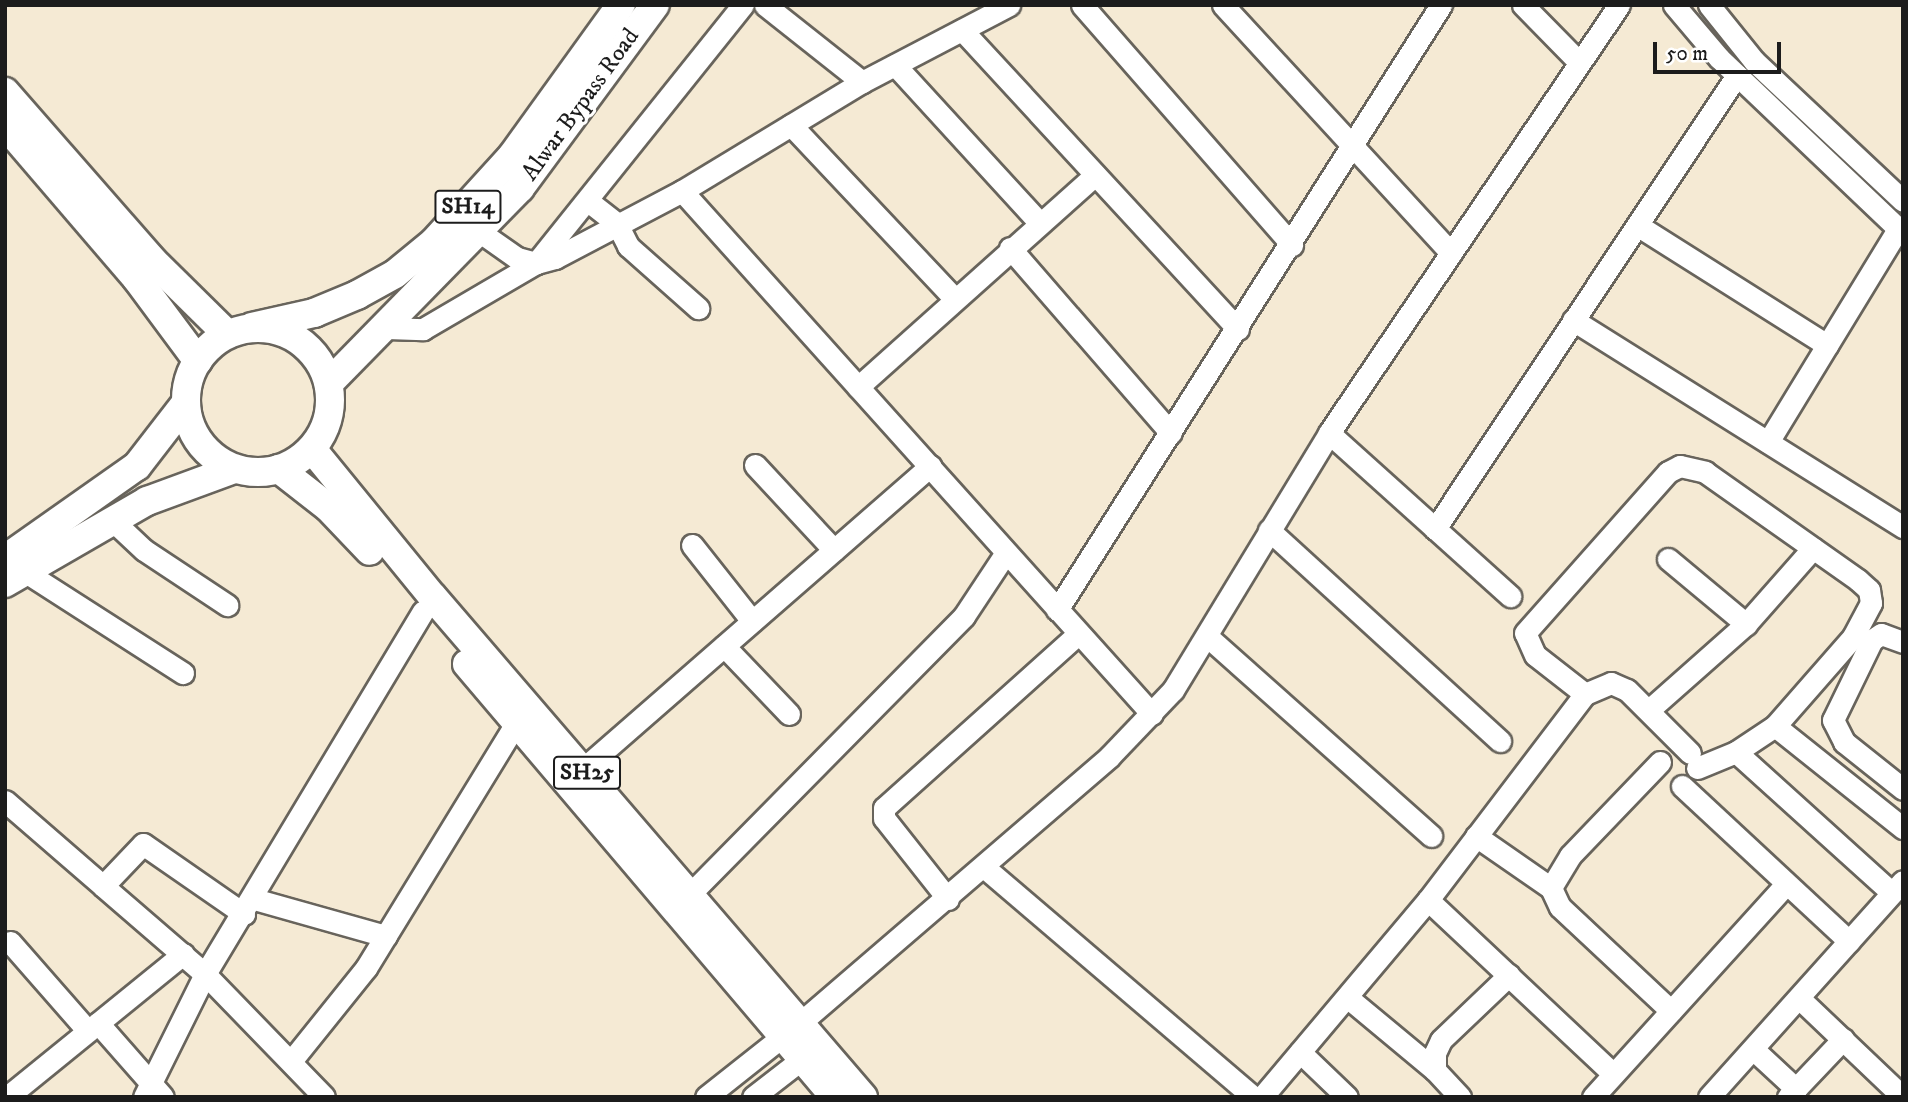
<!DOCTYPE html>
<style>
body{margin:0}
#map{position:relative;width:1908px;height:1102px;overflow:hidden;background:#f5ead4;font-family:"IM FELL DW Pica",serif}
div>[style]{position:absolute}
.roads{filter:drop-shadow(2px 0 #68645c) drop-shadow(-2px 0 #68645c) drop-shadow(0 2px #68645c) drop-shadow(0 -2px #68645c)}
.minor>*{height:21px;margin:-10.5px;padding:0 10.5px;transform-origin:10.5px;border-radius:10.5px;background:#fff}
.major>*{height:28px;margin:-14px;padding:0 14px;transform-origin:14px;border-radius:14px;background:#fff}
.major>.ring{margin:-14px;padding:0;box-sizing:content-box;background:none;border:28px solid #fff;border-radius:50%}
span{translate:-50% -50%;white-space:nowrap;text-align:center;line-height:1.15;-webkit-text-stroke:6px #fff;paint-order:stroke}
.shield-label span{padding:2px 5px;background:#fff;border:2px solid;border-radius:5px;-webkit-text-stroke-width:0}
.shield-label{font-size:23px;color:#1c1c1c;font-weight:700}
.street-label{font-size:24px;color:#1c1c1c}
.frame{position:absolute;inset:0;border:7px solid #1c1c1c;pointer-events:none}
.scale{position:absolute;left:1653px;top:42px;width:128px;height:32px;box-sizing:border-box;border:4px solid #1c1c1c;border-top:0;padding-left:9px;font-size:21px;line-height:24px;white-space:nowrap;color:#1c1c1c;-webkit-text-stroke:5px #fff;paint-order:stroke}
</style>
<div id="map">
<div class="roads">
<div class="minor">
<i style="left:765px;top:5px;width:124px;rotate:38.4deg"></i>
<i style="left:1082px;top:5px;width:319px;rotate:48.8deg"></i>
<i style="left:1223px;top:5px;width:337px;rotate:47.4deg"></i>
<i style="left:1523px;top:5px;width:81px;rotate:45.5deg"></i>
<i style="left:1674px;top:5px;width:70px;rotate:49.7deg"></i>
<i style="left:1719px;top:58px;width:254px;rotate:43.6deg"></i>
<i style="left:1709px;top:5px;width:72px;rotate:51.2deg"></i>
<i style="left:1754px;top:61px;width:204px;rotate:43.2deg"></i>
<i style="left:962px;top:30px;width:407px;rotate:47.3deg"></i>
<i style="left:895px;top:65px;width:213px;rotate:47.5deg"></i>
<i style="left:791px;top:125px;width:239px;rotate:46.7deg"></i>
<i style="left:682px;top:191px;width:703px;rotate:48.06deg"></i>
<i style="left:588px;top:201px;width:37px;rotate:38deg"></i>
<i style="left:617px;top:224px;width:25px;rotate:63deg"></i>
<i style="left:628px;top:246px;width:94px;rotate:41.5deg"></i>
<i style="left:1637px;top:225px;width:225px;rotate:32.3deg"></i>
<i style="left:480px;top:232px;width:45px;rotate:35.1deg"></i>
<i style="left:517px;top:258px;width:20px;rotate:15deg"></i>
<i style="left:536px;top:263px;width:20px;rotate:-15deg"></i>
<i style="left:555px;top:258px;width:144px;rotate:-27.8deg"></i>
<i style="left:682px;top:191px;width:210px;rotate:-31.2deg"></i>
<i style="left:862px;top:82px;width:166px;rotate:-27.6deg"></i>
<i style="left:1010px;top:248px;width:245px;rotate:49deg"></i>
<i style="left:1573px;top:320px;width:390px;rotate:32.1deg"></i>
<i style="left:387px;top:328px;width:36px;rotate:2deg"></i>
<i style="left:423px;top:329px;width:131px;rotate:-30.3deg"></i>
<i style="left:536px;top:263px;width:331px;rotate:-51.3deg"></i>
<i style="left:858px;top:387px;width:318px;rotate:-41.8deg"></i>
<i style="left:1329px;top:433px;width:244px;rotate:42deg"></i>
<i style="left:1768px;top:442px;width:250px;rotate:-58.6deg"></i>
<i style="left:755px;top:465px;width:116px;rotate:47.1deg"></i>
<i style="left:111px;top:519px;width:45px;rotate:43.2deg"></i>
<i style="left:144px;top:550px;width:100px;rotate:33.5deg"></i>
<i style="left:1435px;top:529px;width:545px;rotate:-56.37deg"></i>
<i style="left:1269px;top:530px;width:313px;rotate:42.4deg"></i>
<i style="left:692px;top:545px;width:97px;rotate:51.7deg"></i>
<i style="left:1668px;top:559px;width:102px;rotate:39.8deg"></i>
<i style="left:24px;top:571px;width:189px;rotate:32.7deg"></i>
<i style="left:1057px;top:610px;width:717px;rotate:-57.6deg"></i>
<i style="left:1208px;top:637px;width:299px;rotate:41.7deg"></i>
<i style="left:1903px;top:642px;width:23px;rotate:-160deg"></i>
<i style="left:1881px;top:634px;width:11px;rotate:146deg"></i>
<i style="left:1872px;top:640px;width:89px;rotate:116deg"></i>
<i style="left:1833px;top:720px;width:25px;rotate:63deg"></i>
<i style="left:1844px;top:742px;width:75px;rotate:38.5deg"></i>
<i style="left:724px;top:646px;width:94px;rotate:46.3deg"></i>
<i style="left:1585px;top:694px;width:63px;rotate:-142deg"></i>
<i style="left:1535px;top:655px;width:24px;rotate:-114deg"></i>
<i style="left:1525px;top:633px;width:215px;rotate:-48.4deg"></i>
<i style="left:1668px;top:472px;width:13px;rotate:-27deg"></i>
<i style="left:1680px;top:466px;width:26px;rotate:13deg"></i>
<i style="left:1705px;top:472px;width:187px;rotate:35.2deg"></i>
<i style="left:1858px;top:580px;width:15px;rotate:42deg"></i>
<i style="left:1869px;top:590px;width:13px;rotate:81deg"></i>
<i style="left:1871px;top:603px;width:38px;rotate:118deg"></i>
<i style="left:1853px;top:637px;width:118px;rotate:131.2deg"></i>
<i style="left:1775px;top:726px;width:47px;rotate:146.3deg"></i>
<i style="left:1736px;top:752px;width:42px;rotate:157.7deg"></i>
<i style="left:1650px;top:709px;width:128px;rotate:-41.5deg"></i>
<i style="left:1746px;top:624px;width:101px;rotate:-48.6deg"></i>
<i style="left:1775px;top:726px;width:164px;rotate:38.6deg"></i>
<i style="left:1736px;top:752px;width:210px;rotate:42.1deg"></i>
<i style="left:1660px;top:762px;width:130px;rotate:133.8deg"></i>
<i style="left:1570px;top:856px;width:37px;rotate:121deg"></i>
<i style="left:1551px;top:888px;width:21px;rotate:65deg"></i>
<i style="left:1560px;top:907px;width:152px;rotate:43.1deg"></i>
<i style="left:583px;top:769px;width:461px;rotate:-41.1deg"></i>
<i style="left:1682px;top:786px;width:228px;rotate:42.9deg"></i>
<i style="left:5px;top:801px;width:130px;rotate:40.9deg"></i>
<i style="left:103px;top:886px;width:58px;rotate:-46.4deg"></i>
<i style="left:143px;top:844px;width:123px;rotate:34.7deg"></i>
<i style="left:1476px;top:836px;width:91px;rotate:34.7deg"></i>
<i style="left:984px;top:867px;width:354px;rotate:40.5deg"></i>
<i style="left:103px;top:886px;width:135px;rotate:40.8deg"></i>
<i style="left:205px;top:974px;width:171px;rotate:45.9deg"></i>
<i style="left:690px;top:894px;width:390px;rotate:-45.4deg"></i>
<i style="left:964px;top:616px;width:74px;rotate:-56.5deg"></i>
<i style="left:254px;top:899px;width:137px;rotate:15.7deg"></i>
<i style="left:948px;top:899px;width:103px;rotate:-128.3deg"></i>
<i style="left:884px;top:818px;width:10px;rotate:-90deg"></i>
<i style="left:884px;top:808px;width:261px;rotate:-41.9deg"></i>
<i style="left:1428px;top:900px;width:254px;rotate:43.2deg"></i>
<i style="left:10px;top:942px;width:118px;rotate:48.8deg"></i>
<i style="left:1347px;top:997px;width:114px;rotate:39.7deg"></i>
<i style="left:1799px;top:998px;width:144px;rotate:43.6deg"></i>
<i style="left:98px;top:1023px;width:98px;rotate:48.7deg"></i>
<i style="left:800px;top:1023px;width:409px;rotate:-40.7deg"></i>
<i style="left:1110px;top:756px;width:91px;rotate:-46.3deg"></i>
<i style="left:1173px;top:690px;width:301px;rotate:-58.7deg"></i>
<i style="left:1329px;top:433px;width:517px;rotate:-55.88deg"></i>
<i style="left:1753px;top:1049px;width:59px;rotate:42.9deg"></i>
<i style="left:1300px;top:1052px;width:65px;rotate:43.8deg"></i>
<i style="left:292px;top:1060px;width:118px;rotate:-51.2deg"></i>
<i style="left:366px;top:968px;width:287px;rotate:-58.5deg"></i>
<i style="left:7px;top:1097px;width:227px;rotate:-39.1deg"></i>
<i style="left:144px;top:1097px;width:137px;rotate:-63.6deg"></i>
<i style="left:205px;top:974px;width:423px;rotate:-59deg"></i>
<i style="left:706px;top:1097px;width:98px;rotate:-38.4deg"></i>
<i style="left:753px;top:1097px;width:62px;rotate:-37.8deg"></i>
<i style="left:1262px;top:1097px;width:258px;rotate:-49.9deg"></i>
<i style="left:1428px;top:900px;width:259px;rotate:-52.7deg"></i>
<i style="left:1585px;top:694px;width:28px;rotate:-23deg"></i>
<i style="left:1611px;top:683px;width:17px;rotate:24deg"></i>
<i style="left:1627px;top:690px;width:89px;rotate:45deg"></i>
<i style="left:1460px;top:1097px;width:37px;rotate:-133deg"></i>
<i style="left:1435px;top:1070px;width:17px;rotate:-90deg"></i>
<i style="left:1435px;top:1053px;width:14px;rotate:-65deg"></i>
<i style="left:1441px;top:1040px;width:94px;rotate:-43.7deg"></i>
<i style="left:1593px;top:1097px;width:286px;rotate:-47.8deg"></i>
<i style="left:1709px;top:1097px;width:290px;rotate:-48.1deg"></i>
<i style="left:1788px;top:1097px;width:80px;rotate:-46.5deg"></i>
</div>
<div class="major">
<i style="left:5px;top:92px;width:222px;rotate:48.8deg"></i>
<i style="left:151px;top:259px;width:107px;rotate:44.6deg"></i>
<i style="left:5px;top:125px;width:203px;rotate:49.4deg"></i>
<i style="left:137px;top:279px;width:102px;rotate:53.4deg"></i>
<i style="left:252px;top:327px;width:64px;rotate:-12.7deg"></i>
<i style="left:314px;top:313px;width:47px;rotate:-22.7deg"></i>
<i style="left:357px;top:295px;width:43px;rotate:-28.9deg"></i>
<i style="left:395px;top:274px;width:50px;rotate:-39.4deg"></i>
<i style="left:434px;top:242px;width:116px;rotate:-47.8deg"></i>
<i style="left:512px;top:156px;width:186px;rotate:-54.2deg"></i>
<i class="ring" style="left:186px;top:328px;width:116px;height:116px"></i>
<i style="left:329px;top:383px;width:273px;rotate:-45.6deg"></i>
<i style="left:520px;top:188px;width:227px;rotate:-53.6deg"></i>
<i style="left:312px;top:449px;width:190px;rotate:50.8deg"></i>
<i style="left:432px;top:596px;width:661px;rotate:49.3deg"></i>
<i style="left:279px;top:469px;width:63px;rotate:38deg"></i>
<i style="left:329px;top:508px;width:59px;rotate:46.4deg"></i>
<i style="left:5px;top:559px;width:161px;rotate:-35.2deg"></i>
<i style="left:137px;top:466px;width:78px;rotate:-52.3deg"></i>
<i style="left:5px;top:583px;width:164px;rotate:-30deg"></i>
<i style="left:147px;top:501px;width:93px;rotate:-20.2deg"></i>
<i style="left:467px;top:664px;width:568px;rotate:49.64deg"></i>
</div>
</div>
<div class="shield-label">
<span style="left:468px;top:207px">SH14</span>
<span style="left:587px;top:773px">SH25</span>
</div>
<div class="street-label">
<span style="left:581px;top:105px;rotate:-54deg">Alwar Bypass Road</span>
</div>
<div class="frame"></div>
<div class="scale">50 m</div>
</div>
